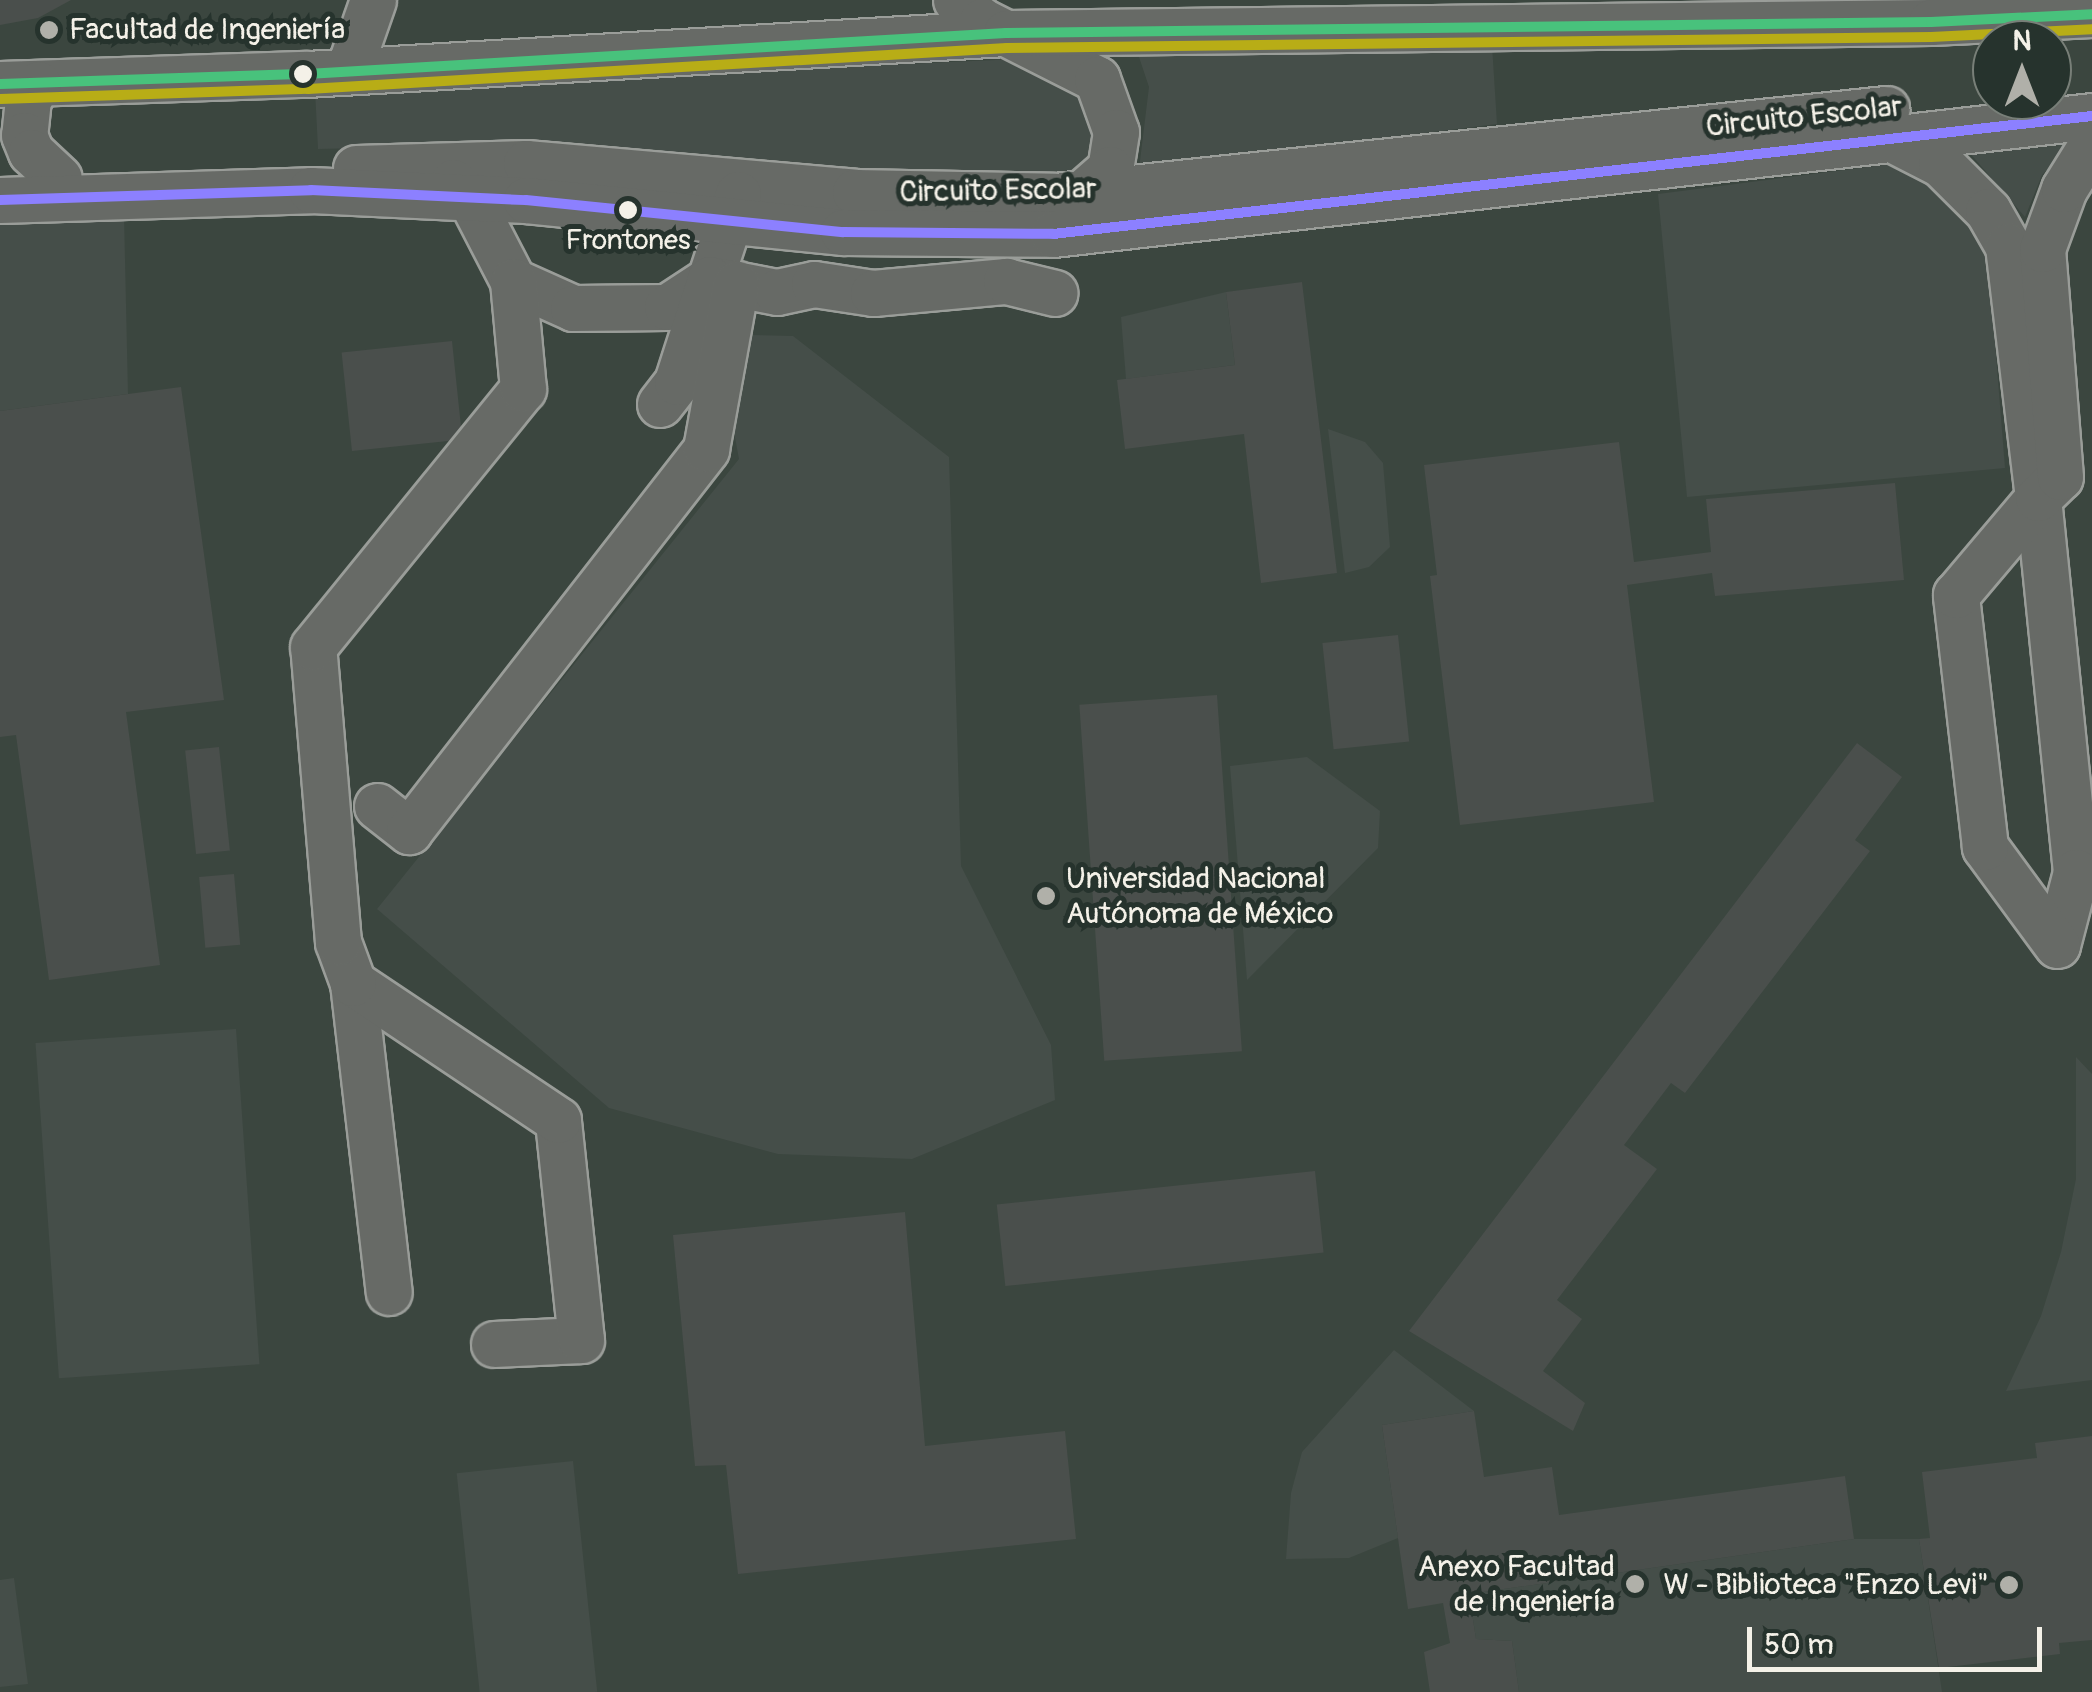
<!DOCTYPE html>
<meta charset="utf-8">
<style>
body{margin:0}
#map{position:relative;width:2092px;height:1692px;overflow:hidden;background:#313834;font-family:Pangolin,sans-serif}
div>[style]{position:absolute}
.built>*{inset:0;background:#3b463f}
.green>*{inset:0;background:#454e49;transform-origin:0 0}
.building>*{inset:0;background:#4a4f4c;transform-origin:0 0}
.roads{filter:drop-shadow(2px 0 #9a9d99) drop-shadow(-2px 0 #9a9d99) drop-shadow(0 2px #9a9d99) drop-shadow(0 -2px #9a9d99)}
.minor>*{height:45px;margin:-22.5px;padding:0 22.5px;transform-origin:22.5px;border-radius:22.5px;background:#676a66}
.bus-1>*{height:10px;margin:-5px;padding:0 5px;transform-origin:5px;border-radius:5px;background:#8c80ff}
.bus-2>*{height:10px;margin:-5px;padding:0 5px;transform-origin:5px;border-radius:5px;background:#48c27c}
.bus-3>*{height:10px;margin:-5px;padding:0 5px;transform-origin:5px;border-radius:5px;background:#b8ad16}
.dots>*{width:28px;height:28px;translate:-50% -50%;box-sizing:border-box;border:5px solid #26332d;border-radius:50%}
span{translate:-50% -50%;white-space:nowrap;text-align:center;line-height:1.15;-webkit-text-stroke:10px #26332d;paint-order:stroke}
.bus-label{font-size:28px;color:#f4f1e8}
.poi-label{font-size:30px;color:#f4f1e8}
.left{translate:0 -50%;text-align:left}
.right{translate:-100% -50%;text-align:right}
.street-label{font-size:30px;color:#f4f1e8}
.north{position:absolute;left:1972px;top:20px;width:100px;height:100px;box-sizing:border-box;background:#26332d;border:2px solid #787f78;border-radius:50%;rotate:0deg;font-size:28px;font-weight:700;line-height:40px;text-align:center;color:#f4f1e8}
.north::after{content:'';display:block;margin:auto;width:35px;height:45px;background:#b0b0a9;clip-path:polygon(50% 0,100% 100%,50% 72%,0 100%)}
.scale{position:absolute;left:1747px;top:1627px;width:295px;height:45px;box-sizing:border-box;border:5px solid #f4f1e8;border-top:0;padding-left:12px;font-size:30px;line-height:35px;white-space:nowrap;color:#f4f1e8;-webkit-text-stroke:8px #26332d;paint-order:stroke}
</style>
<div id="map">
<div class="built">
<i style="clip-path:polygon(evenodd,0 0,2092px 0,2092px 1692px,0 1692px,0 0,1992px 40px,2052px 40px,2052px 100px,1992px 100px,1992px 40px)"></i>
</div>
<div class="green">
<i style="clip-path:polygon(1492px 45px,1497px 124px,1139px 169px,1149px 87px,1138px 54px)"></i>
<i style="clip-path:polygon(1019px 59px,1053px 65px,1097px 112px,1092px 168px,1072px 183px,443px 146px,318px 149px,315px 90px)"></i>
<i style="clip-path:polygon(2074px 141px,2042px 175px,2025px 217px,1968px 151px)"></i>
<i style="clip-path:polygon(1905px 162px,1948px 190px,1987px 242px,2005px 468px,1687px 497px,1658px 194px)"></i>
<i style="clip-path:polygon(124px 215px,128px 394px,0 411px,0 225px)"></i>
<i style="clip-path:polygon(1226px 292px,1235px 365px,1126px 379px,1121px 317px)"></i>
<i style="clip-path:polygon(750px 335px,793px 336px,949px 457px,961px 866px,1051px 1045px,1055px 1100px,912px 1159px,778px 1154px,609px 1108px,377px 909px,739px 459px,730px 411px,736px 353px)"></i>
<i style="clip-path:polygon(1328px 429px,1365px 442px,1383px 463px,1390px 547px,1369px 567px,1345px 573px)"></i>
<i style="clip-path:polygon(1307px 757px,1380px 811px,1378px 848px,1247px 980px,1230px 766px)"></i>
<i style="left:236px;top:1029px;width:336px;height:201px;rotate:86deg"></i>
<i style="clip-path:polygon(2076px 1057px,2092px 1074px,2092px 1380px,2006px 1391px,2041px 1316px,2061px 1252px,2076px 1179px)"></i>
<i style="clip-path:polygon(1394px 1350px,1474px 1411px,1382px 1425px,1398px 1538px,1349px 1558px,1286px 1559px,1291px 1493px,1302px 1452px)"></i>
<i style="left:573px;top:1461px;width:232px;height:117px;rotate:84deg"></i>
<i style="clip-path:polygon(1854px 1539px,1919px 1539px,1942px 1692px,1519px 1692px,1512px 1641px,1476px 1639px,1469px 1594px)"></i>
<i style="clip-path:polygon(14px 1578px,28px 1684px,0 1687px,0 1580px)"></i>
</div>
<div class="building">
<i style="clip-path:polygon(0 0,71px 0,38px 18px,0 25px)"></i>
<i style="clip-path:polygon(1302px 282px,1337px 573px,1261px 583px,1244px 434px,1125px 449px,1117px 380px,1235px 365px,1226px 292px)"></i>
<i style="left:452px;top:341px;width:99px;height:111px;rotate:84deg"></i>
<i style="clip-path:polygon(181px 387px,224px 700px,126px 712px,160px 965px,49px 980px,16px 735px,0 737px,0 411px)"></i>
<i style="clip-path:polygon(1619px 442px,1634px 562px,1711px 552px,1706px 499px,1895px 483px,1904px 580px,1715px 596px,1712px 573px,1627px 585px,1654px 802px,1460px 825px,1430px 576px,1437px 575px,1424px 465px)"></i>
<i style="left:1398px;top:635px;width:107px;height:76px;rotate:84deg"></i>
<i style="left:1217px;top:695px;width:357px;height:138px;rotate:86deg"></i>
<i style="clip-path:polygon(1857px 743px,1902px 777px,1855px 840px,1870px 851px,1685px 1093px,1671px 1083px,1624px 1145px,1657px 1169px,1557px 1300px,1582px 1319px,1543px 1371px,1585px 1403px,1573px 1431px,1409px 1331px)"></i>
<i style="left:219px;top:747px;width:104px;height:34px;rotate:84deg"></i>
<i style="left:234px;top:874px;width:71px;height:35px;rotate:85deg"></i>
<i style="left:1315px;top:1171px;width:82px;height:320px;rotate:84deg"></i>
<i style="clip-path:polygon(905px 1212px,925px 1446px,1065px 1431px,1076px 1539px,738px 1574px,726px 1465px,695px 1466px,673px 1235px)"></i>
<i style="clip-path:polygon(1474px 1411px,1484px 1477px,1552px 1467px,1559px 1515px,1845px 1476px,1854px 1539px,1469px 1594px,1476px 1639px,1512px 1641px,1519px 1692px,1430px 1692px,1424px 1652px,1450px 1643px,1443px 1603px,1408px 1609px,1382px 1425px)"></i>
<i style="clip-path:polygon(2092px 1436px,2092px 1640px,2059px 1643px,2060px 1654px,1939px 1668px,1919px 1539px,1930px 1538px,1922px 1472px,2037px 1458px,2035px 1443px)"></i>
</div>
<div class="roads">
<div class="minor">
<i style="left:956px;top:0;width:33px;rotate:39deg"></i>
<i style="left:982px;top:21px;width:129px;rotate:26.8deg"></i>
<i style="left:1097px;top:79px;width:56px;rotate:70.3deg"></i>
<i style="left:1116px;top:132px;width:37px;rotate:99deg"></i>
<i style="left:1110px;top:169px;width:52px;rotate:138.9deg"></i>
<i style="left:349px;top:69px;width:73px;rotate:-70.8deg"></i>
<i style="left:0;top:84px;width:307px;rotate:-1.9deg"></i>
<i style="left:307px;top:74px;width:700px;rotate:-3.36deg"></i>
<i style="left:1006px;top:33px;width:925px;rotate:-0.68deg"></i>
<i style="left:1931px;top:22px;width:161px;rotate:-2.8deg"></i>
<i style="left:38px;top:84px;width:18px;rotate:124deg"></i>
<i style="left:28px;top:99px;width:36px;rotate:96deg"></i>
<i style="left:24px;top:135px;width:18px;rotate:68deg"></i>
<i style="left:31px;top:152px;width:38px;rotate:43deg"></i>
<i style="left:1886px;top:136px;width:62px;rotate:27deg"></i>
<i style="left:1941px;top:164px;width:66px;rotate:45deg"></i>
<i style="left:1988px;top:211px;width:40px;rotate:60.3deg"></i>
<i style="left:2008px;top:246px;width:254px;rotate:83.2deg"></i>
<i style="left:2038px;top:498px;width:376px;rotate:84.2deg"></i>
<i style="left:2076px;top:872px;width:75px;rotate:104.6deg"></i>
<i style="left:2057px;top:945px;width:122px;rotate:-126.3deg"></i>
<i style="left:1985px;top:847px;width:254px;rotate:-96.6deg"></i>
<i style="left:1956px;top:595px;width:127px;rotate:-49.8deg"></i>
<i style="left:2038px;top:498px;width:30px;rotate:-44deg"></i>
<i style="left:2060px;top:477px;width:229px;rotate:-94.5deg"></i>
<i style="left:2042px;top:249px;width:64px;rotate:-69.9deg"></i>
<i style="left:2064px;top:189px;width:53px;rotate:-58.1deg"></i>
<i style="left:356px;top:168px;width:170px;rotate:-1.7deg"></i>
<i style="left:526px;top:163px;width:330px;rotate:5deg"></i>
<i style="left:855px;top:192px;width:200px;rotate:1.1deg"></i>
<i style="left:1055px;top:196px;width:836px;rotate:-5.98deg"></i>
<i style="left:453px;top:182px;width:23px;rotate:43deg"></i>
<i style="left:470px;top:198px;width:93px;rotate:62.6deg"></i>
<i style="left:513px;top:281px;width:66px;rotate:24.2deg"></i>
<i style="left:573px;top:308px;width:94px;rotate:-0.6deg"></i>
<i style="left:667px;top:307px;width:51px;rotate:-33.1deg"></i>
<i style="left:738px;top:194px;width:89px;rotate:108.2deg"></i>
<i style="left:710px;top:279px;width:68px;rotate:11deg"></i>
<i style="left:777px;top:292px;width:38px;rotate:-12deg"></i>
<i style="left:814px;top:284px;width:60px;rotate:8.7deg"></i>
<i style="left:873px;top:293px;width:134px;rotate:-5.2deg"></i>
<i style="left:1006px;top:281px;width:50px;rotate:13.8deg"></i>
<i style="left:0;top:200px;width:311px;rotate:-1.8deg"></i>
<i style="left:311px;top:190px;width:215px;rotate:2.7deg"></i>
<i style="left:526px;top:200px;width:319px;rotate:5.8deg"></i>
<i style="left:843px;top:232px;width:210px;rotate:0.5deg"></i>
<i style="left:1053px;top:234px;width:1046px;rotate:-6.48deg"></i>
<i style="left:660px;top:404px;width:28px;rotate:-52deg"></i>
<i style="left:677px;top:382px;width:108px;rotate:-72.2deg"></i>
<i style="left:377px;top:806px;width:41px;rotate:38deg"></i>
<i style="left:409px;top:831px;width:484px;rotate:-52.1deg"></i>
<i style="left:706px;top:449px;width:168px;rotate:-79.7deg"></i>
<i style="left:353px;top:983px;width:311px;rotate:83.4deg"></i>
<i style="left:494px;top:1344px;width:87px;rotate:-2.6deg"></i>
<i style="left:581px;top:1340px;width:221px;rotate:-96deg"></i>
<i style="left:558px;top:1120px;width:247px;rotate:-146.2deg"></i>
<i style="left:353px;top:983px;width:44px;rotate:-110.1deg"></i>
<i style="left:338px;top:942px;width:296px;rotate:-94.8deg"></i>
<i style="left:313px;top:647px;width:333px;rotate:-50.9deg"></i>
<i style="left:523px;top:389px;width:108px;rotate:-95.3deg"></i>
</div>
</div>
<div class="bus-1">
<i style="left:0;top:200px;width:311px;rotate:-1.8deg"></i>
<i style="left:311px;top:190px;width:215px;rotate:2.7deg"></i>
<i style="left:526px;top:200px;width:319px;rotate:5.8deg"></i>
<i style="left:843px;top:232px;width:210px;rotate:0.5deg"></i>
<i style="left:1053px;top:234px;width:1046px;rotate:-6.48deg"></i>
</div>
<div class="bus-2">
<i style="left:0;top:84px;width:307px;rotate:-1.9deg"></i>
<i style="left:307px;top:74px;width:700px;rotate:-3.36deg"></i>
<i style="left:1006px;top:33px;width:925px;rotate:-0.68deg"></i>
<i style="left:1931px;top:22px;width:161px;rotate:-2.8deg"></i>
</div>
<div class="bus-3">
<i style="left:0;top:99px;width:308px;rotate:-1.9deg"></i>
<i style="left:308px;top:89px;width:700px;rotate:-3.36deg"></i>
<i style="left:1007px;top:48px;width:924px;rotate:-0.68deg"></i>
<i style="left:1931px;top:37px;width:161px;rotate:-2.8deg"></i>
</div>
<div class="dots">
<i style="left:49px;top:30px;background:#b0b0a9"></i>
<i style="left:303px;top:74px;background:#f4f1e8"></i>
<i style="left:628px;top:210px;background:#f4f1e8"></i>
<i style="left:1046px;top:896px;background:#b0b0a9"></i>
<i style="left:1635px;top:1584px;background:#b0b0a9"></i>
<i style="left:2009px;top:1585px;background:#b0b0a9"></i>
</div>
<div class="bus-label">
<span style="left:628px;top:241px">Frontones</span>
</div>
<div class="poi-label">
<span class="left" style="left:69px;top:30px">Facultad de Ingeniería</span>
<span class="left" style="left:1066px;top:896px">Universidad Nacional<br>Autónoma de México</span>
<span class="right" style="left:1615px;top:1584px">Anexo Facultad<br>de Ingeniería</span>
<span class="right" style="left:1989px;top:1585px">W - Biblioteca "Enzo Levi"</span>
</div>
<div class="street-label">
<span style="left:1804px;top:117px;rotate:-6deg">Circuito Escolar</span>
<span style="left:998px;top:191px;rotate:-1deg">Circuito Escolar</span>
</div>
<div class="north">N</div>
<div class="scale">50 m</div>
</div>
